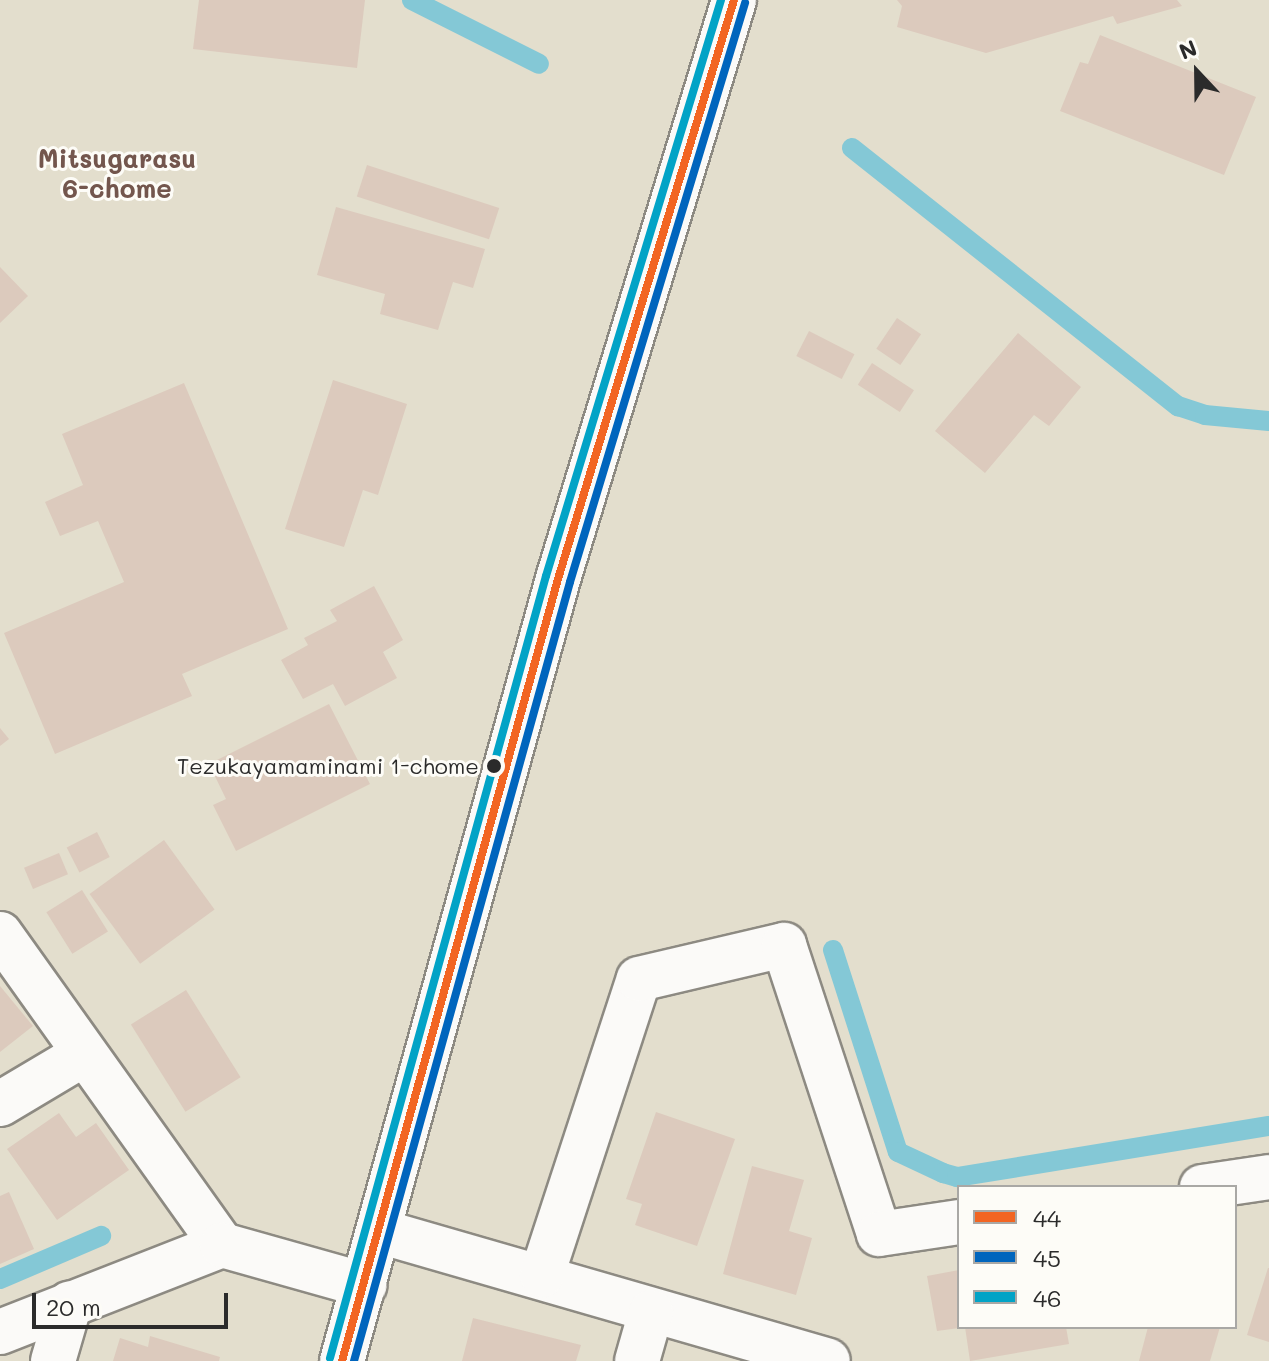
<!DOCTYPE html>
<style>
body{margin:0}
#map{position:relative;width:1269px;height:1361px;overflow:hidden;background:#e3decd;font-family:Mali,sans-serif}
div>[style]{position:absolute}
.stream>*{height:20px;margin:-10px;padding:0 10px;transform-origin:10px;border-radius:10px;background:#84c8d6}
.building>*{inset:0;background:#dccabd;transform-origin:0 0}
.roads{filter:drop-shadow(2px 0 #8d8a82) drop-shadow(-2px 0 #8d8a82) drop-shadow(0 2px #8d8a82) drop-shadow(0 -2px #8d8a82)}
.minor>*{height:44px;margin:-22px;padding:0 22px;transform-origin:22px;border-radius:22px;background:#fbfaf8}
.tertiary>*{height:44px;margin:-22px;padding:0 22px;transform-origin:22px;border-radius:22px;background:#fbfaf8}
.bus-1>*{height:8px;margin:-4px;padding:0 4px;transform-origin:4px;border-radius:4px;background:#f26522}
.bus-2>*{height:8px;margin:-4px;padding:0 4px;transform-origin:4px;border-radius:4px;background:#0065bd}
.bus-3>*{height:8px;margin:-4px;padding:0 4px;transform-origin:4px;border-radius:4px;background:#02a3c6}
.dots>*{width:22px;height:22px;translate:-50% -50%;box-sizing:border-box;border:4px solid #fdfcf7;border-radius:50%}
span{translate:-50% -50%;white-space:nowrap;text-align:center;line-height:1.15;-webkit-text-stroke:6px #fdfcf7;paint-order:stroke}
.bus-label{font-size:22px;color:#2b2b2b}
.right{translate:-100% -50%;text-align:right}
.neighbourhood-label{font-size:26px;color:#73564d;font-weight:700}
.legend{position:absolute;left:957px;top:1185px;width:280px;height:144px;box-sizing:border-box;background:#fdfcf7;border:2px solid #a9a8a5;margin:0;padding:10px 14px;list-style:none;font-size:24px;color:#2b2b2b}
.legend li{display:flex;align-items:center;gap:16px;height:40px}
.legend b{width:40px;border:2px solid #a9a8a5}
.north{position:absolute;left:1157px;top:32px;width:80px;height:80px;-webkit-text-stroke:6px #fdfcf7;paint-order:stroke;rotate:338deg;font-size:22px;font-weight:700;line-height:32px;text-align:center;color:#2b2b2b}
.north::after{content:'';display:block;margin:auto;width:28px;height:36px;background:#2b2b2b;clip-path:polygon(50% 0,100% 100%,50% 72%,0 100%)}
.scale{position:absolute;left:32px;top:1293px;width:196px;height:36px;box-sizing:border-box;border:4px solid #2b2b2b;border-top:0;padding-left:10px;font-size:24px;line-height:28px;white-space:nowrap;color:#2b2b2b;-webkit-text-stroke:6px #fdfcf7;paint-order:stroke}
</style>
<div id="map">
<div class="stream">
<i style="left:412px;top:0;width:142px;rotate:26.7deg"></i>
<i style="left:852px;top:148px;width:416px;rotate:38.4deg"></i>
<i style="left:1178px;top:406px;width:28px;rotate:18deg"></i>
<i style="left:1205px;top:415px;width:64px;rotate:5.4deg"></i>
<i style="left:833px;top:950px;width:212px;rotate:72.2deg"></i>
<i style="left:898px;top:1152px;width:50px;rotate:25deg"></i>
<i style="left:943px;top:1173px;width:15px;rotate:16deg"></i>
<i style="left:957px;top:1177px;width:316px;rotate:-9.3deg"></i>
<i style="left:0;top:1279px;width:110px;rotate:-23.1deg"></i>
</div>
<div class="building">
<i style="clip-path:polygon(199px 0,365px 0,357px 68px,193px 49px)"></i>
<i style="clip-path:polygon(897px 0,1177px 0,1182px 6px,1117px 24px,1113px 16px,986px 53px,897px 27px,902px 6px)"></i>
<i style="clip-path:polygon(1100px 35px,1256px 97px,1224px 175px,1060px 111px,1080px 62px,1088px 64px)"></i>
<i style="left:367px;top:165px;width:139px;height:33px;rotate:18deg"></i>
<i style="clip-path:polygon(336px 207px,485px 249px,473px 288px,453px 282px,438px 330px,380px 314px,385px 294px,317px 275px)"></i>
<i style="clip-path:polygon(0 267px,28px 296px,0 323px)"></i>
<i style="left:897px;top:318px;width:29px;height:37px;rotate:34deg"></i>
<i style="left:809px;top:331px;width:51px;height:28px;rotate:27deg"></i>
<i style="clip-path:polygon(1018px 333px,1081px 387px,1049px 426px,1034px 415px,985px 473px,935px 431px)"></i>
<i style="left:872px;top:363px;width:50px;height:26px;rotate:33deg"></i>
<i style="clip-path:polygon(333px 380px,407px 404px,378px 495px,363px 490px,344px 547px,285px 529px)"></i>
<i style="clip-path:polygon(184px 383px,288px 629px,182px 674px,192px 696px,55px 754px,4px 633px,124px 582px,98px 521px,60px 536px,45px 502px,83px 485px,62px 434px)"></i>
<i style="clip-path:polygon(374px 586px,403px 640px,383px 652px,397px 678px,345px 706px,333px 684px,303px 699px,281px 660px,308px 645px,304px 638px,337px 621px,330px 610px)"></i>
<i style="clip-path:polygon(329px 704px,370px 784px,236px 851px,213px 805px,226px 799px,209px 764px)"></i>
<i style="clip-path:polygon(0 728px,9px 739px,0 746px)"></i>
<i style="left:97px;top:832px;width:28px;height:34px;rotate:63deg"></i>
<i style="left:164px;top:840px;width:86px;height:92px;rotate:54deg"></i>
<i style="left:59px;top:853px;width:23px;height:38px;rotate:67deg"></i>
<i style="left:82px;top:890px;width:49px;height:42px;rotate:58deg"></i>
<i style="clip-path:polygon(0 986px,33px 1026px,0 1052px)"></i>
<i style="left:186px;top:990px;width:103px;height:65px;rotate:58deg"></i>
<i style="clip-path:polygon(656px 1112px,735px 1139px,697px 1246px,635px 1225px,642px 1204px,626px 1199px)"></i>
<i style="clip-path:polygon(59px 1113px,76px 1137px,96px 1123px,129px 1170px,57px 1220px,7px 1149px)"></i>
<i style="clip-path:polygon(752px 1166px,804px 1180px,789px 1231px,812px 1238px,796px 1295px,723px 1274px)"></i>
<i style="clip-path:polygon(9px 1192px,34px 1249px,0 1264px,0 1196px)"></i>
<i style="clip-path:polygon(1268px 1268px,1269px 1268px,1269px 1342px,1247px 1335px)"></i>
<i style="clip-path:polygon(959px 1270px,959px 1328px,937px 1331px,927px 1276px)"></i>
<i style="clip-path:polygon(473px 1318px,581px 1345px,576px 1361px,462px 1361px)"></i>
<i style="clip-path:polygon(965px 1327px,1066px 1327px,1069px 1344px,970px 1361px)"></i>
<i style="clip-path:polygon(1148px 1327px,1220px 1327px,1210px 1361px,1139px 1361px)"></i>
<i style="clip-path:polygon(150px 1336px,220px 1357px,219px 1361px,113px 1361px,120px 1338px,148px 1347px)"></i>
</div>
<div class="roads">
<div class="minor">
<i style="left:0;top:934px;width:382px;rotate:54.5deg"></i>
<i style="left:0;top:1104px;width:98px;rotate:-30.8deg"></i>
<i style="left:1202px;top:1187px;width:68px;rotate:-8.5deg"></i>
<i style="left:379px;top:1231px;width:467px;rotate:16.1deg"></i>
<i style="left:542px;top:1275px;width:311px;rotate:-71.9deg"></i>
<i style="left:639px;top:979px;width:149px;rotate:-13.2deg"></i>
<i style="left:784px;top:945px;width:304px;rotate:71.8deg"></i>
<i style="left:879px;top:1234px;width:81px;rotate:-8.5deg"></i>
<i style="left:0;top:1332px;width:238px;rotate:-21.4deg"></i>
<i style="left:222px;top:1245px;width:148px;rotate:15.7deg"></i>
<i style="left:53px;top:1361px;width:60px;rotate:-73.7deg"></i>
<i style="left:637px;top:1361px;width:51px;rotate:-74.1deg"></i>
</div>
<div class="tertiary">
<i style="left:342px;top:1361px;width:811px;rotate:-74.56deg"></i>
<i style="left:558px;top:579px;width:605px;rotate:-73.09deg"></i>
</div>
</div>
<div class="bus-1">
<i style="left:342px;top:1361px;width:811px;rotate:-74.56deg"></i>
<i style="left:558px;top:579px;width:605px;rotate:-73.09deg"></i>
</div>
<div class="bus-2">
<i style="left:354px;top:1361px;width:808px;rotate:-74.5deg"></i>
<i style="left:570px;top:582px;width:605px;rotate:-73.18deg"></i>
</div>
<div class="bus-3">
<i style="left:330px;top:1358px;width:811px;rotate:-74.56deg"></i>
<i style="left:546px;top:576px;width:602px;rotate:-73.1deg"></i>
</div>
<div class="dots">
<i style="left:494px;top:766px;background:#2b2b2b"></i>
</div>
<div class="bus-label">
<span class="right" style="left:479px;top:766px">Tezukayamaminami 1-chome</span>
</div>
<div class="neighbourhood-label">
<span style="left:117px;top:174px">Mitsugarasu<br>6-chome</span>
</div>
<ul class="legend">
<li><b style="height:10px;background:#f26522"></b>44</li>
<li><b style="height:10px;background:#0065bd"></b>45</li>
<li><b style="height:10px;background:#02a3c6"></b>46</li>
</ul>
<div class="north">N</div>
<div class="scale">20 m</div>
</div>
